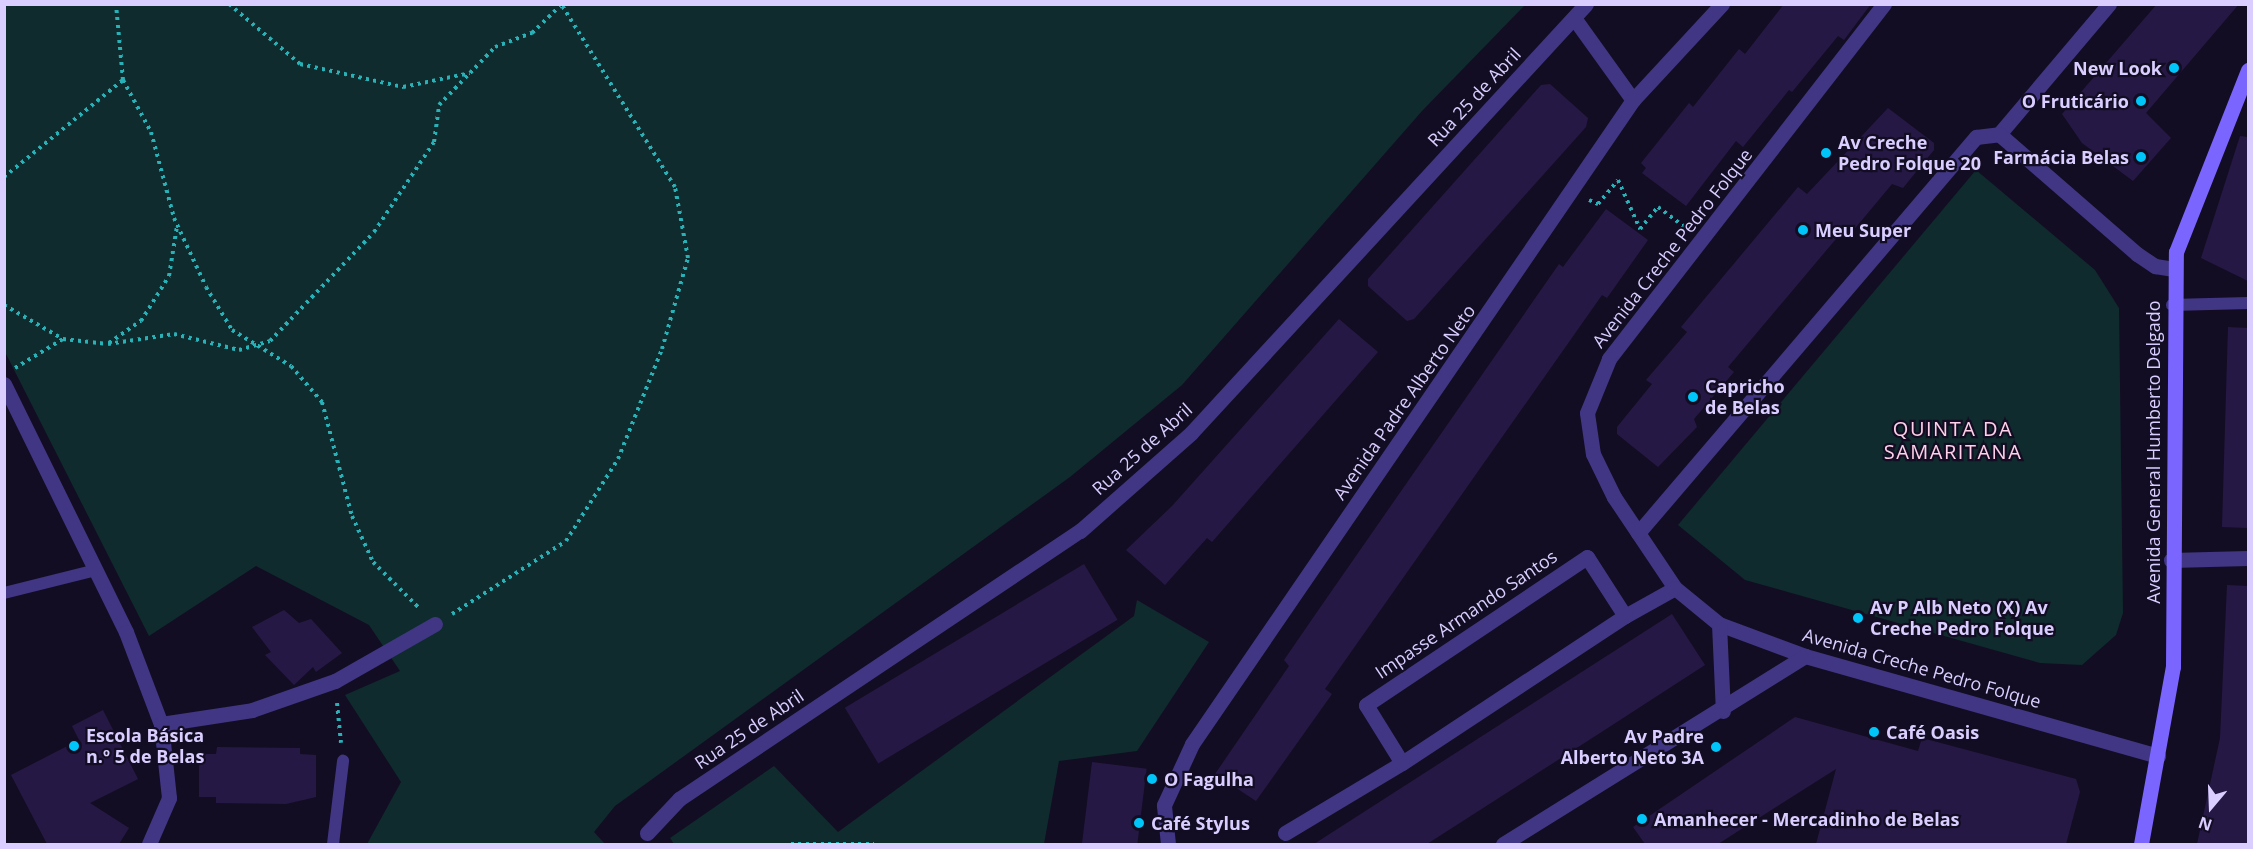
<!DOCTYPE html>
<meta charset="utf-8">
<style>
body{margin:0}
#map{position:relative;width:2253px;height:849px;overflow:hidden;background:#130d23;font-family:"Open Sans",sans-serif}
div>[style]{position:absolute}
.green>*{inset:0;background:#0f2b2d}
.building>*{inset:0;background:#261844;transform-origin:0 0}
.path>*{height:4px;margin-top:-2px;transform-origin:0;background:repeating-linear-gradient(90deg,#29b1b8 0 3px,transparent 0 7.5px)}
.service>*{height:12px;margin:-6px;padding:0 6px;transform-origin:6px;border-radius:6px;background:#413684}
.minor>*{height:15px;margin:-7.5px;padding:0 7.5px;transform-origin:7.5px;border-radius:7.5px;background:#413684}
.tertiary>*{height:15px;margin:-7.5px;padding:0 7.5px;transform-origin:7.5px;border-radius:7.5px;background:#413684}
.secondary>*{height:15px;margin:-7.5px;padding:0 7.5px;transform-origin:7.5px;border-radius:7.5px;background:#7a65ff}
.dots>*{width:16px;height:16px;translate:-50% -50%;box-sizing:border-box;border:3px solid #130d23;border-radius:50%}
span{translate:-50% -50%;white-space:nowrap;text-align:center;line-height:1.15;-webkit-text-stroke:4.5px #130d23;paint-order:stroke}
.poi-label{font-size:18px;color:#d9ceff;font-weight:700}
.right{translate:-100% -50%;text-align:right}
.left{translate:0 -50%;text-align:left}
.street-label{font-size:18px;color:#d9ceff}
.neighbourhood-label{font-size:20px;color:#ffd0e9;letter-spacing:1.5px}
.frame{position:absolute;inset:0;border:6px solid #d9ceff;pointer-events:none}
.north{position:absolute;left:2181px;top:777px;width:60px;height:60px;-webkit-text-stroke:4px #130d23;paint-order:stroke;rotate:199deg;font-size:16px;font-weight:700;line-height:24px;text-align:center;color:#d9ceff}
.north::after{content:'';display:block;margin:auto;width:21px;height:27px;background:#d9ceff;clip-path:polygon(50% 0,100% 100%,50% 72%,0 100%)}
</style>
<div id="map">
<div class="green">
<i style="clip-path:polygon(5px 5px,1525px 5px,1422px 111px,1182px 385px,1070px 477px,615px 806px,594px 832px,605px 844px,367px 844px,401px 782px,345px 695px,400px 671px,369px 625px,256px 566px,149px 636px,5px 352px)"></i>
<i style="clip-path:polygon(1976px 170px,2095px 270px,2119px 308px,2123px 613px,2116px 635px,2082px 665px,2040px 663px,1745px 580px,1678px 525px)"></i>
<i style="clip-path:polygon(1137px 600px,1209px 642px,1137px 751px,1059px 761px,1044px 844px,674px 844px,670px 838px,774px 766px,838px 832px,1134px 616px)"></i>
</div>
<div class="building">
<i style="clip-path:polygon(1784px 4px,1871px 4px,1844px 40px,1838px 36px,1792px 92px,1789px 90px,1743px 147px,1736px 141px,1686px 206px,1642px 173px,1646px 168px,1641px 163px,1689px 103px,1693px 107px,1739px 49px,1745px 54px)"></i>
<i style="clip-path:polygon(2157px 4px,2239px 4px,2146px 113px,2171px 138px,2133px 181px,2082px 143px,2062px 114px)"></i>
<i style="clip-path:polygon(1550px 84px,1588px 118px,1586px 127px,1414px 319px,1407px 321px,1368px 286px,1368px 279px,1541px 85px)"></i>
<i style="clip-path:polygon(1888px 108px,1934px 143px,1934px 150px,1903px 188px,1892px 184px,1852px 232px,1846px 227px,1728px 367px,1734px 372px,1694px 419px,1697px 427px,1658px 467px,1617px 434px,1617px 427px,1652px 384px,1646px 380px,1687px 332px,1681px 327px,1798px 187px,1807px 194px)"></i>
<i style="clip-path:polygon(2240px 136px,2248px 137px,2248px 281px,2201px 258px)"></i>
<i style="clip-path:polygon(1606px 209px,1648px 240px,1607px 298px,1602px 295px,1325px 689px,1332px 694px,1256px 801px,1215px 774px,1289px 666px,1284px 660px,1317px 612px,1559px 264px,1563px 267px)"></i>
<i style="clip-path:polygon(1339px 319px,1378px 352px,1212px 542px,1207px 538px,1165px 585px,1126px 550px,1172px 506px)"></i>
<i style="clip-path:polygon(2228px 327px,2248px 328px,2248px 528px,2222px 527px)"></i>
<i style="left:1084px;top:564px;width:65px;height:279px;rotate:59deg"></i>
<i style="clip-path:polygon(2227px 585px,2248px 586px,2248px 844px,2197px 844px,2220px 738px)"></i>
<i style="clip-path:polygon(284px 610px,299px 623px,311px 619px,342px 653px,316px 672px,313px 667px,294px 685px,265px 655px,271px 652px,252px 627px)"></i>
<i style="clip-path:polygon(1672px 614px,1705px 665px,1600px 733px,1427px 844px,1314px 844px)"></i>
<i style="clip-path:polygon(103px 710px,138px 779px,90px 803px,129px 828px,119px 844px,47px 844px,11px 775px,79px 740px,72px 726px)"></i>
<i style="clip-path:polygon(1795px 717px,1918px 751px,1922px 738px,2076px 779px,2080px 792px,2066px 844px,1816px 844px,1836px 769px,1718px 844px,1645px 844px,1633px 827px)"></i>
<i style="clip-path:polygon(217px 747px,300px 748px,300px 754px,316px 755px,316px 797px,286px 804px,216px 803px,216px 797px,199px 797px,199px 754px,216px 754px)"></i>
<i style="left:1092px;top:762px;width:55px;height:83px;rotate:7deg"></i>
</div>
<div class="path">
<i style="left:229px;top:4px;width:93px;rotate:40.2deg"></i>
<i style="left:300px;top:64px;width:106px;rotate:12.6deg"></i>
<i style="left:403px;top:87px;width:68px;rotate:-11.8deg"></i>
<i style="left:470px;top:73px;width:36px;rotate:-46deg"></i>
<i style="left:495px;top:47px;width:40px;rotate:-21deg"></i>
<i style="left:532px;top:33px;width:39px;rotate:-44deg"></i>
<i style="left:123px;top:80px;width:59px;rotate:61.7deg"></i>
<i style="left:151px;top:132px;width:89px;rotate:75deg"></i>
<i style="left:174px;top:218px;width:76px;rotate:65.1deg"></i>
<i style="left:206px;top:287px;width:50px;rotate:58.8deg"></i>
<i style="left:232px;top:330px;width:69px;rotate:31.4deg"></i>
<i style="left:291px;top:366px;width:48px;rotate:49.3deg"></i>
<i style="left:322px;top:402px;width:118px;rotate:75.3deg"></i>
<i style="left:352px;top:516px;width:51px;rotate:65.5deg"></i>
<i style="left:373px;top:562px;width:66px;rotate:45deg"></i>
<i style="left:4px;top:177px;width:154px;rotate:-39.2deg"></i>
<i style="left:123px;top:80px;width:76px;rotate:-95.3deg"></i>
<i style="left:1589px;top:200px;width:10px;rotate:24deg"></i>
<i style="left:1598px;top:204px;width:31px;rotate:-50deg"></i>
<i style="left:1618px;top:180px;width:54px;rotate:65.8deg"></i>
<i style="left:1640px;top:229px;width:28px;rotate:-51deg"></i>
<i style="left:1658px;top:207px;width:34px;rotate:37deg"></i>
<i style="left:4px;top:305px;width:68px;rotate:30deg"></i>
<i style="left:63px;top:339px;width:45px;rotate:6.3deg"></i>
<i style="left:108px;top:344px;width:67px;rotate:-8.6deg"></i>
<i style="left:174px;top:334px;width:67px;rotate:13.8deg"></i>
<i style="left:239px;top:350px;width:32px;rotate:-16deg"></i>
<i style="left:270px;top:341px;width:151px;rotate:-46.3deg"></i>
<i style="left:374px;top:232px;width:108px;rotate:-56.3deg"></i>
<i style="left:434px;top:142px;width:37px;rotate:-82deg"></i>
<i style="left:439px;top:105px;width:45px;rotate:-45.9deg"></i>
<i style="left:109px;top:343px;width:39px;rotate:-35deg"></i>
<i style="left:141px;top:321px;width:53px;rotate:-58.1deg"></i>
<i style="left:169px;top:276px;width:51px;rotate:-80.9deg"></i>
<i style="left:15px;top:368px;width:56px;rotate:-31.1deg"></i>
<i style="left:452px;top:614px;width:135px;rotate:-32.6deg"></i>
<i style="left:566px;top:541px;width:97px;rotate:-57.6deg"></i>
<i style="left:618px;top:459px;width:118px;rotate:-68.2deg"></i>
<i style="left:662px;top:349px;width:95px;rotate:-74.1deg"></i>
<i style="left:688px;top:258px;width:72px;rotate:-100.4deg"></i>
<i style="left:675px;top:187px;width:216px;rotate:-121.9deg"></i>
<i style="left:337px;top:703px;width:40px;rotate:84.3deg"></i>
<i style="left:791px;top:844px;width:83px"></i>
</div>
<div class="service">
<i style="left:2172px;top:305px;width:76px;rotate:-1.5deg"></i>
<i style="left:4px;top:593px;width:95px;rotate:-14deg"></i>
<i style="left:333px;top:844px;width:84px;rotate:-83.1deg"></i>
</div>
<div class="minor">
<i style="left:1884px;top:4px;width:449px;rotate:127.8deg"></i>
<i style="left:1609px;top:359px;width:58px;rotate:112.2deg"></i>
<i style="left:1587px;top:413px;width:41px;rotate:81.7deg"></i>
<i style="left:1593px;top:454px;width:48px;rotate:64deg"></i>
<i style="left:1614px;top:497px;width:110px;rotate:56.2deg"></i>
<i style="left:1675px;top:588px;width:57px;rotate:39.3deg"></i>
<i style="left:1719px;top:624px;width:92px;rotate:20.4deg"></i>
<i style="left:1805px;top:656px;width:367px;rotate:15.8deg"></i>
<i style="left:2109px;top:4px;width:170px;rotate:130.2deg"></i>
<i style="left:1999px;top:134px;width:183px;rotate:41deg"></i>
<i style="left:2137px;top:254px;width:22px;rotate:34deg"></i>
<i style="left:2155px;top:266px;width:19px;rotate:9deg"></i>
<i style="left:1574px;top:18px;width:101px;rotate:54.3deg"></i>
<i style="left:1638px;top:533px;width:521px;rotate:-49.52deg"></i>
<i style="left:1976px;top:137px;width:23px;rotate:-7deg"></i>
<i style="left:2171px;top:560px;width:77px;rotate:-1.5deg"></i>
<i style="left:1625px;top:616px;width:57px;rotate:-29.2deg"></i>
<i style="left:1719px;top:624px;width:87px;rotate:87.4deg"></i>
<i style="left:161px;top:724px;width:92px;rotate:-8.7deg"></i>
<i style="left:252px;top:710px;width:88px;rotate:-19.3deg"></i>
<i style="left:335px;top:681px;width:115px;rotate:-29.7deg"></i>
<i style="left:647px;top:833px;width:47px;rotate:-46.7deg"></i>
<i style="left:679px;top:799px;width:482px;rotate:-33.8deg"></i>
<i style="left:1080px;top:531px;width:148px;rotate:-41.4deg"></i>
<i style="left:1191px;top:433px;width:583px;rotate:-47.36deg"></i>
<i style="left:1285px;top:833px;width:136px;rotate:-30.9deg"></i>
<i style="left:1402px;top:763px;width:267px;rotate:-33.4deg"></i>
<i style="left:1625px;top:616px;width:70px;rotate:-122.8deg"></i>
<i style="left:1587px;top:557px;width:266px;rotate:146.2deg"></i>
<i style="left:1366px;top:705px;width:68px;rotate:58.2deg"></i>
<i style="left:1168px;top:844px;width:39px;rotate:-96deg"></i>
<i style="left:1164px;top:805px;width:67px;rotate:-65.3deg"></i>
<i style="left:1192px;top:744px;width:781px;rotate:-55.6deg"></i>
<i style="left:1633px;top:100px;width:131px;rotate:-47.2deg"></i>
<i style="left:1503px;top:844px;width:356px;rotate:-31.9deg"></i>
</div>
<div class="tertiary">
<i style="left:4px;top:384px;width:276px;rotate:63.8deg"></i>
<i style="left:126px;top:632px;width:98px;rotate:69.2deg"></i>
<i style="left:161px;top:724px;width:74px;rotate:83.8deg"></i>
<i style="left:169px;top:798px;width:50px;rotate:113.5deg"></i>
</div>
<div class="secondary">
<i style="left:2141px;top:844px;width:180px;rotate:-79.8deg"></i>
<i style="left:2173px;top:667px;width:415px;rotate:-89.6deg"></i>
<i style="left:2176px;top:252px;width:196px;rotate:-68.4deg"></i>
</div>
<div class="dots">
<i style="left:2174px;top:68px;background:#00c5f9"></i>
<i style="left:2141px;top:101px;background:#00c5f9"></i>
<i style="left:1826px;top:153px;background:#00c5f9"></i>
<i style="left:2141px;top:157px;background:#00c5f9"></i>
<i style="left:1803px;top:230px;background:#00c5f9"></i>
<i style="left:1693px;top:397px;background:#00c5f9"></i>
<i style="left:1858px;top:618px;background:#00c5f9"></i>
<i style="left:1874px;top:732px;background:#00c5f9"></i>
<i style="left:74px;top:746px;background:#00c5f9"></i>
<i style="left:1716px;top:747px;background:#00c5f9"></i>
<i style="left:1152px;top:779px;background:#00c5f9"></i>
<i style="left:1642px;top:819px;background:#00c5f9"></i>
<i style="left:1139px;top:823px;background:#00c5f9"></i>
</div>
<div class="poi-label">
<span class="right" style="left:2162px;top:68px">New Look</span>
<span class="right" style="left:2129px;top:101px">O Fruticário</span>
<span class="left" style="left:1838px;top:153px">Av Creche<br>Pedro Folque 20</span>
<span class="right" style="left:2129px;top:157px">Farmácia Belas</span>
<span class="left" style="left:1815px;top:230px">Meu Super</span>
<span class="left" style="left:1705px;top:397px">Capricho<br>de Belas</span>
<span class="left" style="left:1870px;top:618px">Av P Alb Neto (X) Av<br>Creche Pedro Folque</span>
<span class="left" style="left:1886px;top:732px">Café Oasis</span>
<span class="left" style="left:86px;top:746px">Escola Básica<br>n.º 5 de Belas</span>
<span class="right" style="left:1704px;top:747px">Av Padre<br>Alberto Neto 3A</span>
<span class="left" style="left:1164px;top:779px">O Fagulha</span>
<span class="left" style="left:1654px;top:819px">Amanhecer - Mercadinho de Belas</span>
<span class="left" style="left:1151px;top:823px">Café Stylus</span>
</div>
<div class="street-label">
<span style="left:1474px;top:97px;rotate:-47deg">Rua 25 de Abril</span>
<span style="left:1672px;top:248px;rotate:-52deg">Avenida Creche Pedro Folque</span>
<span style="left:1404px;top:402px;rotate:-55deg">Avenida Padre Alberto Neto</span>
<span style="left:1142px;top:449px;rotate:-42deg">Rua 25 de Abril</span>
<span style="left:2153px;top:452px;rotate:-90deg">Avenida General Humberto Delgado</span>
<span style="left:1466px;top:614px;rotate:-34deg">Impasse Armando Santos</span>
<span style="left:1922px;top:668px;rotate:16deg">Avenida Creche Pedro Folque</span>
<span style="left:749px;top:729px;rotate:-34deg">Rua 25 de Abril</span>
</div>
<div class="neighbourhood-label">
<span style="left:1953px;top:440px">QUINTA DA<br>SAMARITANA</span>
</div>
<div class="frame"></div>
<div class="north">N</div>
</div>
